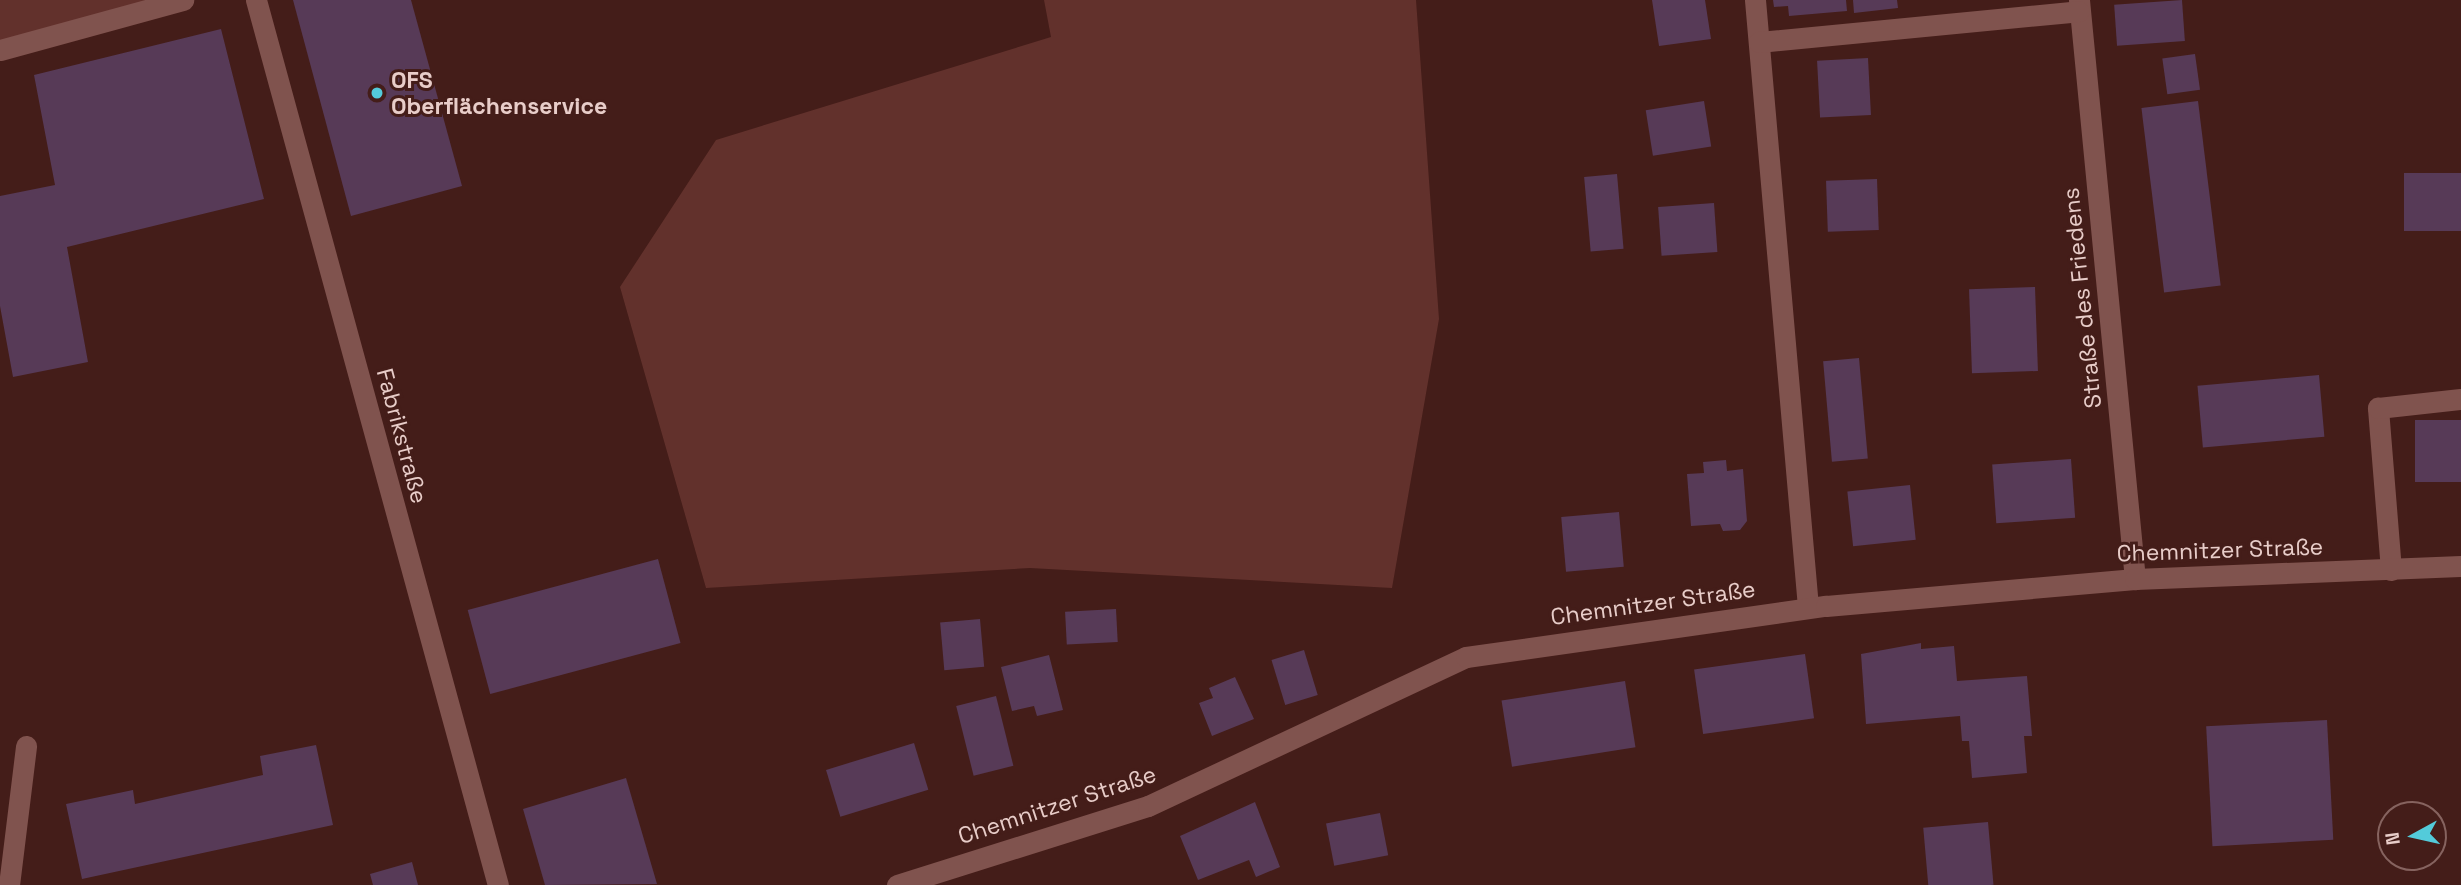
<!DOCTYPE html>
<meta charset="utf-8">
<style>
body{margin:0}
#map{position:relative;width:2461px;height:885px;overflow:hidden;background:#441d19;font-family:"Space Grotesk",sans-serif}
div>[style]{position:absolute}
.green>*{inset:0;background:#62312c}
.building>*{inset:0;background:#573a57;transform-origin:0 0}
.minor>*{height:21px;margin:-10.5px;padding:0 10.5px;transform-origin:10.5px;border-radius:10.5px;background:#80534e}
.dots>*{width:19px;height:19px;translate:-50% -50%;box-sizing:border-box;border:4px solid #441d19;border-radius:50%}
span{translate:-50% -50%;white-space:nowrap;text-align:center;line-height:1.15;-webkit-text-stroke:6px #441d19;paint-order:stroke}
.poi-label{font-size:23px;color:#e8cdc9;font-weight:700}
.left{translate:0 -50%;text-align:left}
.street-label{font-size:23px;color:#e8cdc9}
.north{position:absolute;left:2377px;top:801px;width:70px;height:70px;box-sizing:border-box;background:#441d19;border:2px solid #86635f;border-radius:50%;rotate:262deg;font-size:19px;font-weight:700;line-height:28px;text-align:center;color:#e8cdc9}
.north::after{content:'';display:block;margin:auto;width:24px;height:32px;background:#53cbda;clip-path:polygon(50% 0,100% 100%,50% 72%,0 100%)}
</style>
<div id="map">
<div class="green">
<i style="clip-path:polygon(0 0,164px 0,0 50px)"></i>
<i style="clip-path:polygon(1044px 0,1416px 0,1439px 319px,1392px 588px,1030px 568px,706px 588px,620px 287px,716px 140px,1051px 37px)"></i>
</div>
<div class="building">
<i style="clip-path:polygon(293px 0,411px 0,462px 186px,351px 216px)"></i>
<i style="clip-path:polygon(1652px 0,1705px 0,1711px 39px,1659px 46px)"></i>
<i style="clip-path:polygon(1773px 0,1846px 0,1847px 11px,1789px 16px,1788px 6px,1774px 7px)"></i>
<i style="clip-path:polygon(1853px 0,1897px 0,1898px 8px,1854px 13px)"></i>
<i style="left:2182px;top:0;width:41px;height:68px;rotate:86deg"></i>
<i style="clip-path:polygon(221px 29px,264px 199px,67px 247px,88px 362px,13px 377px,0 306px,0 196px,55px 185px,34px 75px)"></i>
<i style="left:2195px;top:54px;width:36px;height:33px;rotate:82deg"></i>
<i style="left:1868px;top:58px;width:57px;height:51px;rotate:87deg"></i>
<i style="left:1704px;top:101px;width:46px;height:59px;rotate:81deg"></i>
<i style="left:2198px;top:101px;width:186px;height:57px;rotate:83deg"></i>
<i style="left:2461px;top:173px;width:58px;height:57px;rotate:90deg"></i>
<i style="left:1617px;top:174px;width:75px;height:33px;rotate:85deg"></i>
<i style="left:1877px;top:179px;width:51px;height:51px;rotate:88deg"></i>
<i style="left:1714px;top:203px;width:49px;height:56px;rotate:86deg"></i>
<i style="left:2035px;top:287px;width:84px;height:66px;rotate:88deg"></i>
<i style="left:1859px;top:358px;width:101px;height:36px;rotate:85deg"></i>
<i style="left:2319px;top:375px;width:62px;height:122px;rotate:85deg"></i>
<i style="left:2461px;top:420px;width:62px;height:46px;rotate:90deg"></i>
<i style="left:2071px;top:459px;width:59px;height:79px;rotate:86deg"></i>
<i style="clip-path:polygon(1726px 460px,1727px 471px,1743px 469px,1747px 521px,1740px 530px,1723px 531px,1720px 524px,1691px 526px,1687px 474px,1704px 473px,1703px 462px)"></i>
<i style="left:1910px;top:485px;width:55px;height:63px;rotate:84deg"></i>
<i style="left:1619px;top:512px;width:55px;height:58px;rotate:85deg"></i>
<i style="left:658px;top:559px;width:87px;height:197px;rotate:75deg"></i>
<i style="left:1116px;top:609px;width:33px;height:51px;rotate:87deg"></i>
<i style="left:980px;top:619px;width:48px;height:40px;rotate:85deg"></i>
<i style="clip-path:polygon(1921px 643px,1921px 649px,1954px 646px,1957px 681px,2027px 676px,2032px 736px,2024px 736px,2027px 773px,1972px 778px,1969px 741px,1962px 741px,1960px 716px,1866px 724px,1861px 654px)"></i>
<i style="left:1304px;top:650px;width:47px;height:34px;rotate:73deg"></i>
<i style="left:1805px;top:654px;width:65px;height:112px;rotate:82deg"></i>
<i style="clip-path:polygon(1049px 655px,1063px 710px,1037px 716px,1034px 706px,1012px 711px,1001px 667px)"></i>
<i style="clip-path:polygon(1235px 677px,1254px 719px,1212px 736px,1199px 703px,1213px 698px,1209px 688px)"></i>
<i style="left:1625px;top:681px;width:67px;height:125px;rotate:81deg"></i>
<i style="left:996px;top:696px;width:72px;height:41px;rotate:76deg"></i>
<i style="left:2327px;top:720px;width:120px;height:121px;rotate:87deg"></i>
<i style="left:914px;top:743px;width:49px;height:92px;rotate:73deg"></i>
<i style="clip-path:polygon(316px 745px,333px 825px,82px 879px,66px 804px,133px 790px,135px 804px,263px 775px,260px 756px)"></i>
<i style="clip-path:polygon(626px 778px,657px 884px,545px 885px,523px 809px)"></i>
<i style="clip-path:polygon(1255px 802px,1280px 867px,1256px 877px,1249px 860px,1198px 880px,1180px 836px)"></i>
<i style="left:1380px;top:813px;width:43px;height:55px;rotate:79deg"></i>
<i style="left:1988px;top:822px;width:63px;height:65px;rotate:85deg"></i>
<i style="clip-path:polygon(412px 862px,418px 885px,373px 885px,370px 874px)"></i>
</div>
<div class="minor">
<i style="left:256px;top:0;width:917px;rotate:74.71deg"></i>
<i style="left:1755px;top:0;width:609px;rotate:85.01deg"></i>
<i style="left:2079px;top:0;width:582px;rotate:84.48deg"></i>
<i style="left:1759px;top:42px;width:321px;rotate:-5.5deg"></i>
<i style="left:0;top:50px;width:190px;rotate:-15.3deg"></i>
<i style="left:2391px;top:570px;width:163px;rotate:-94.6deg"></i>
<i style="left:2378px;top:408px;width:83px;rotate:-6.2deg"></i>
<i style="left:9px;top:885px;width:140px;rotate:-83deg"></i>
<i style="left:897px;top:885px;width:263px;rotate:-17.5deg"></i>
<i style="left:1148px;top:806px;width:351px;rotate:-25.1deg"></i>
<i style="left:1466px;top:657px;width:364px;rotate:-8.1deg"></i>
<i style="left:1826px;top:606px;width:310px;rotate:-5deg"></i>
<i style="left:2135px;top:579px;width:326px;rotate:-2.3deg"></i>
</div>
<div class="dots">
<i style="left:377px;top:93px;background:#53cbda"></i>
</div>
<div class="poi-label">
<span class="left" style="left:391px;top:93px">OFS<br>Oberflächenservice</span>
</div>
<div class="street-label">
<span style="left:2082px;top:298px;rotate:-96deg">Straße des Friedens</span>
<span style="left:402px;top:436px;rotate:75deg">Fabrikstraße</span>
<span style="left:2220px;top:550px;rotate:-2deg">Chemnitzer Straße</span>
<span style="left:1653px;top:603px;rotate:-8deg">Chemnitzer Straße</span>
<span style="left:1057px;top:805px;rotate:-18deg">Chemnitzer Straße</span>
</div>
<div class="north">N</div>
</div>
